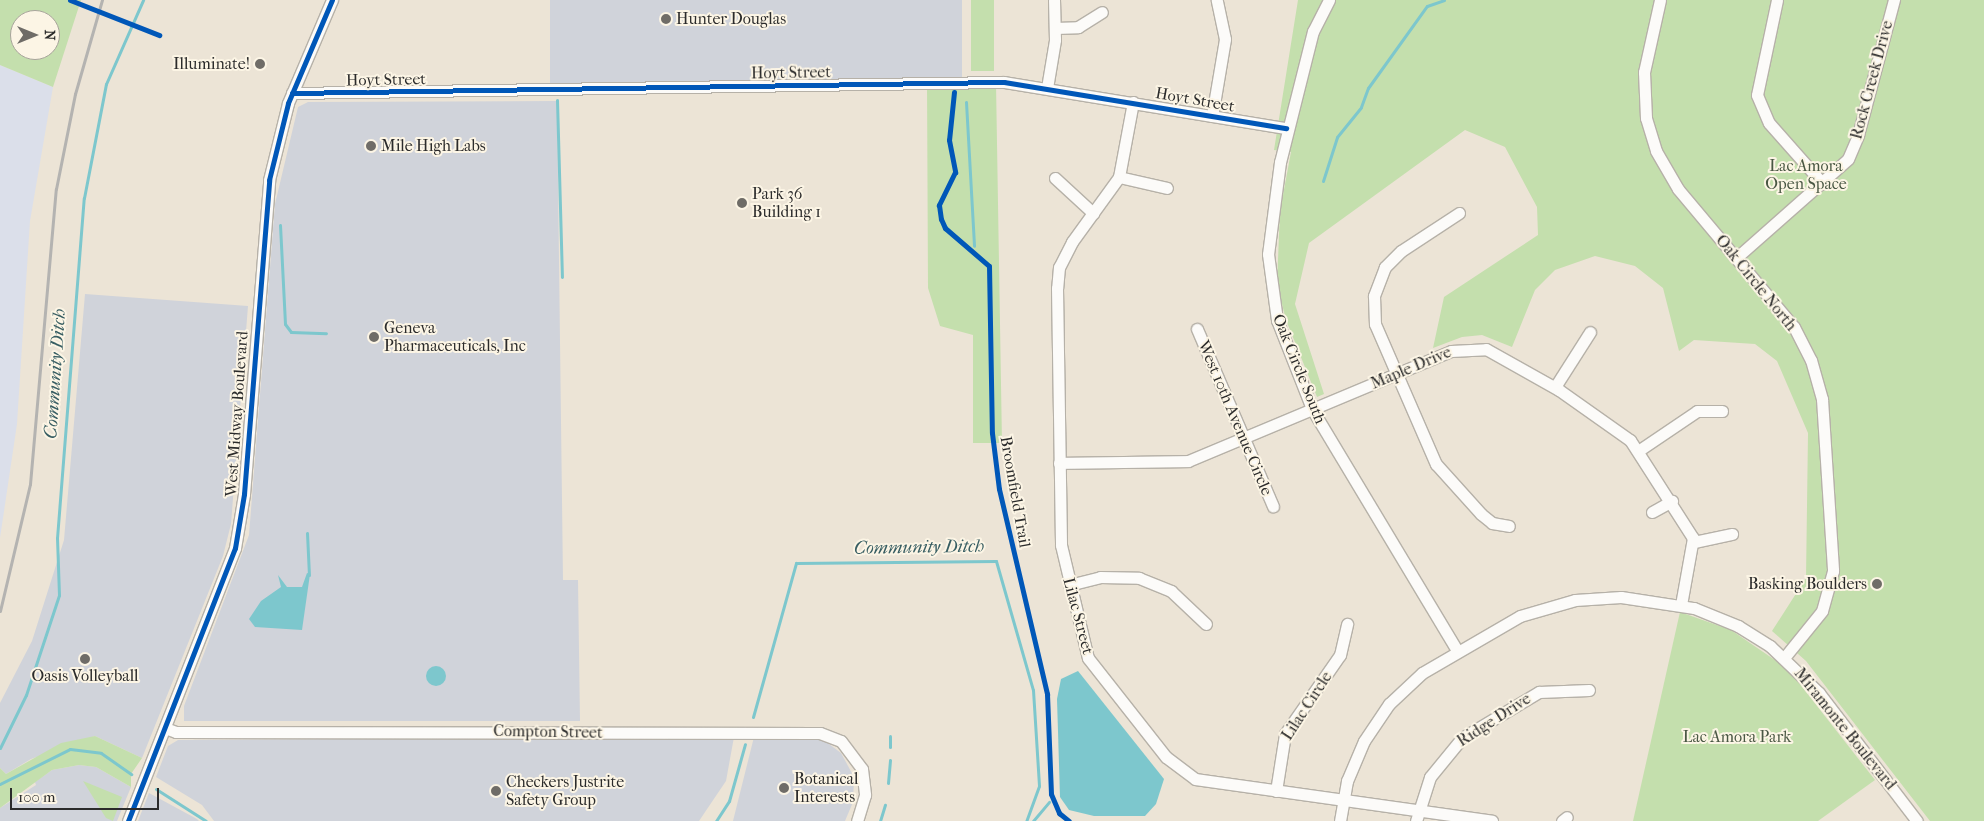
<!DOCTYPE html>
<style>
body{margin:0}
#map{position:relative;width:1984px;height:821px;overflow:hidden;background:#ece4d6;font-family:"IM FELL French Canon",serif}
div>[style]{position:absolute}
.built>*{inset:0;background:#dbdfea}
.industrial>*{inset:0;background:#d0d3da;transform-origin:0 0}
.green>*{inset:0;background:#c4dfad;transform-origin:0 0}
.water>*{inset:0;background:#7dc7cd}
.round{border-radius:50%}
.stream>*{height:3px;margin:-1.5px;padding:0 1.5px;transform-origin:1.5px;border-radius:1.5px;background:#7dc7cd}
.roads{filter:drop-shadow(1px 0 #b6b1a8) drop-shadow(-1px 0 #b6b1a8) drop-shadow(0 1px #b6b1a8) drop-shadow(0 -1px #b6b1a8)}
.minor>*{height:11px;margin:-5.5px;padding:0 5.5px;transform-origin:5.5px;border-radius:5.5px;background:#fcfbf9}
.rail>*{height:3px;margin:-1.5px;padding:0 1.5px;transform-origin:1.5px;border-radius:1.5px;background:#b4b3b1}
.cycleway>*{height:5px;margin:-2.5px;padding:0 2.5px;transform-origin:2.5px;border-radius:2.5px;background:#0057b8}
.dots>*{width:14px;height:14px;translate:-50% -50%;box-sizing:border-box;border:2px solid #fcf5e5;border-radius:50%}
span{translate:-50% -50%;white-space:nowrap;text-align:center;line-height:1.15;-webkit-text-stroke:4px #fcf5e5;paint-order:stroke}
.poi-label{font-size:16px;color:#2b2b2b}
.left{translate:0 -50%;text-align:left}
.right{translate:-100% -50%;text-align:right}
.street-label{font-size:16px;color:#2b2b2b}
.park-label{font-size:16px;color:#495743}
.water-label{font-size:18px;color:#375d62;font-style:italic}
.north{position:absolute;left:10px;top:10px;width:50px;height:50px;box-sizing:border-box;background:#fcf5e5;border:1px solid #a8a49b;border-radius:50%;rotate:90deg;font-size:14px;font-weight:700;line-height:20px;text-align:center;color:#2b2b2b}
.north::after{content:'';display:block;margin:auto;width:18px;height:22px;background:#6f6c67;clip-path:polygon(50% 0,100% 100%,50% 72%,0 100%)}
.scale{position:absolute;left:10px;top:788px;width:149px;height:22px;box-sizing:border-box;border:2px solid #2b2b2b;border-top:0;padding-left:6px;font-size:15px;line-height:18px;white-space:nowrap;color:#2b2b2b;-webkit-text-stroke:4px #fcf5e5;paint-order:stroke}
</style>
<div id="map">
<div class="built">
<i style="clip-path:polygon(0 65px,53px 87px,30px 221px,17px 424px,0 538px)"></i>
</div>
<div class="industrial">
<i style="left:550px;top:0;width:412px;height:90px"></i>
<i style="clip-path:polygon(557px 101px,563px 580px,578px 580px,580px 721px,184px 721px,184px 706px,249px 535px,275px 204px,298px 107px,308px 102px)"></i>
<i style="clip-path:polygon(85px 294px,248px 306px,231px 524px,223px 556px,142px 758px,95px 736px,31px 759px,6px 774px,0 768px,0 703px,32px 641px,64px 540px)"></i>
<i style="clip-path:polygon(734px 737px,726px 781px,699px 821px,214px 821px,202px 805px,156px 777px,168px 746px,178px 740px)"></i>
<i style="clip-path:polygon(754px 737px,821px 738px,841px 753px,854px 777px,853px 802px,845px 821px,733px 821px)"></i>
<i style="clip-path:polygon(79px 765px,96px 767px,131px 787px,117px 821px,0 821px,0 808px,36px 785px,35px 782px,52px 770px)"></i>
<i style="clip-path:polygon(149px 793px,197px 819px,199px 821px,138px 821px)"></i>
</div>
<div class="green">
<i style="clip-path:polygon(evenodd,0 0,81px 0,53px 87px,0 65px,0 0,20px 20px,50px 20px,50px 50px,20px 50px,20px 20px)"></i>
<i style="left:971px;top:0;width:23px;height:71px"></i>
<i style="clip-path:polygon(1298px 0,1984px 0,1984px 821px,1930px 821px,1806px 661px,1772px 631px,1806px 578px,1808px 433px,1777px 361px,1755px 344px,1694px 340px,1679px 351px,1663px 288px,1635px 266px,1595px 256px,1555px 270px,1535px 290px,1512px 347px,1482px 335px,1462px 337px,1433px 348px,1444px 297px,1538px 235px,1537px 207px,1505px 147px,1465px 130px,1309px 243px,1295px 304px,1324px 394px,1317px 397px,1286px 320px,1277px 284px,1280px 211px,1291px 152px,1274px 150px)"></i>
<i style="clip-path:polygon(927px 83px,996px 83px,1002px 443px,973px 443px,973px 335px,940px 326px,928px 288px)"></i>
<i style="clip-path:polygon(1680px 612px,1731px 630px,1788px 669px,1875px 780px,1818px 821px,1633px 821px)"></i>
<i style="clip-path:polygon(95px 736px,142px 758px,131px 774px,131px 787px,96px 767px,79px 765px,52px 770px,0 808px,0 768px,6px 774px,61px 743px)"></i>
<i style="clip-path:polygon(83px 781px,122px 797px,113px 821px,106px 818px)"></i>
</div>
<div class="water">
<i style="clip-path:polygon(307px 573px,310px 574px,302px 630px,255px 627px,249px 619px,261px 601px,281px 587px,278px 575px,287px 587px,302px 587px)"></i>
<i class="round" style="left:426px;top:666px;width:20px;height:20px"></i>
<i style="clip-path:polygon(1078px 671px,1164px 779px,1156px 804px,1145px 816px,1094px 816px,1069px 810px,1060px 797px,1057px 699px,1061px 679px)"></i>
</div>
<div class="stream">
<i style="left:557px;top:100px;width:177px;rotate:88.4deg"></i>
<i style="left:966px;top:102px;width:144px;rotate:86.8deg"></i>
<i style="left:1323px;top:181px;width:46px;rotate:-72.3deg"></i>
<i style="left:1337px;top:137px;width:38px;rotate:-51deg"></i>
<i style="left:1361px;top:107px;width:20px;rotate:-70deg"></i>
<i style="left:1368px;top:88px;width:101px;rotate:-54.3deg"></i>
<i style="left:1427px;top:6px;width:18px;rotate:-19deg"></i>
<i style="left:280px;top:225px;width:99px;rotate:87.1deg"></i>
<i style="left:285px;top:324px;width:10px;rotate:53deg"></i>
<i style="left:291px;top:332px;width:35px;rotate:2deg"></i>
<i style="left:307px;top:533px;width:42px;rotate:87.3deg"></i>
<i style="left:753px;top:717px;width:160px;rotate:-74.4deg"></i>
<i style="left:796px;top:563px;width:200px;rotate:-0.6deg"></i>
<i style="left:996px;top:561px;width:134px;rotate:74deg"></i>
<i style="left:1033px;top:690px;width:96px;rotate:86.4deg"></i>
<i style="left:1039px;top:786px;width:37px;rotate:110deg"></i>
<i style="left:890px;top:736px;width:11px;rotate:90deg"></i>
<i style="left:0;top:748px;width:59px;rotate:-63.9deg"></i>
<i style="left:26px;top:695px;width:105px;rotate:-71.7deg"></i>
<i style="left:59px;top:595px;width:57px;rotate:-92deg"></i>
<i style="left:57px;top:538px;width:341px;rotate:-85.5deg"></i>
<i style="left:84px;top:198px;width:116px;rotate:-79.1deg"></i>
<i style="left:106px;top:84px;width:92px;rotate:-66.2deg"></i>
<i style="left:888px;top:783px;width:23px;rotate:-85deg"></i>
<i style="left:0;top:784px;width:78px;rotate:-26.6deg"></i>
<i style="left:70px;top:749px;width:31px;rotate:7deg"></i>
<i style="left:101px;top:753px;width:37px;rotate:35deg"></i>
<i style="left:156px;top:789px;width:59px;rotate:32.6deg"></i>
<i style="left:716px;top:821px;width:24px;rotate:-57deg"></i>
<i style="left:729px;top:801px;width:59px;rotate:-74.3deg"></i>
<i style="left:880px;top:821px;width:17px;rotate:-73deg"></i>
<i style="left:1033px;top:821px;width:25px;rotate:-50deg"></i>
</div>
<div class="roads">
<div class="minor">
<i style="left:1329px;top:0;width:35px;rotate:117deg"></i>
<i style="left:1313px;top:31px;width:135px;rotate:104.1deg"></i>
<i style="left:1280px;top:162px;width:93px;rotate:97.4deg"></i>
<i style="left:1268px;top:254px;width:67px;rotate:82.2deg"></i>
<i style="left:1277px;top:320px;width:96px;rotate:68.5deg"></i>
<i style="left:1312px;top:409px;width:281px;rotate:59deg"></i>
<i style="left:1660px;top:0;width:74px;rotate:102.5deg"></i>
<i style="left:1644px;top:72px;width:46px;rotate:87.5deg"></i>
<i style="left:1646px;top:118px;width:34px;rotate:73deg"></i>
<i style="left:1656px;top:151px;width:44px;rotate:59.9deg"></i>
<i style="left:1678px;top:189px;width:180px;rotate:50deg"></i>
<i style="left:1794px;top:327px;width:37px;rotate:63deg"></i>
<i style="left:1811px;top:360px;width:41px;rotate:74.2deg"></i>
<i style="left:1822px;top:399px;width:172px;rotate:86.3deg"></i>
<i style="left:1833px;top:571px;width:41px;rotate:105.4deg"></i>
<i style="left:1822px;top:611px;width:60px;rotate:129deg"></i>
<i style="left:1777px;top:0;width:97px;rotate:101.9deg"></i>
<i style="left:1757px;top:95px;width:30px;rotate:67deg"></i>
<i style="left:1769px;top:123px;width:81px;rotate:48.5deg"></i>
<i style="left:1055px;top:28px;width:23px;rotate:-2deg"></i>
<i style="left:1078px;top:27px;width:28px;rotate:-32deg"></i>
<i style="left:1047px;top:88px;width:49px;rotate:-80.5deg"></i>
<i style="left:1055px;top:40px;width:40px;rotate:-91.4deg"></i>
<i style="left:292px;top:93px;width:712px;rotate:-0.89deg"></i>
<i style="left:1004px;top:82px;width:286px;rotate:9.3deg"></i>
<i style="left:1133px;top:102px;width:76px;rotate:100.6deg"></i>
<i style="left:1119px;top:177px;width:80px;rotate:125.9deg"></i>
<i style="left:1072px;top:242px;width:28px;rotate:117deg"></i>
<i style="left:1059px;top:267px;width:21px;rotate:95deg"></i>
<i style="left:1057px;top:288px;width:257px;rotate:89.1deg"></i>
<i style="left:1061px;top:545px;width:116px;rotate:76.6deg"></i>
<i style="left:1088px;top:658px;width:126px;rotate:51.8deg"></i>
<i style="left:1166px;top:757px;width:36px;rotate:37deg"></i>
<i style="left:1195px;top:779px;width:300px;rotate:8deg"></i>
<i style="left:1212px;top:116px;width:78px;rotate:-80.4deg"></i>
<i style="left:1225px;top:39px;width:40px;rotate:-102deg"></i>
<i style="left:1119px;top:177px;width:49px;rotate:12.9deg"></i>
<i style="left:1055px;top:178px;width:52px;rotate:42.6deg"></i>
<i style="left:1459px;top:213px;width:69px;rotate:146.8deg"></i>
<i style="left:1401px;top:251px;width:23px;rotate:135deg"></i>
<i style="left:1385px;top:267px;width:31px;rotate:111deg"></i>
<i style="left:1374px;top:296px;width:28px;rotate:88deg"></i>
<i style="left:1375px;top:324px;width:153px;rotate:66.5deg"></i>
<i style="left:1436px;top:464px;width:67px;rotate:48deg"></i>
<i style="left:1481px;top:514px;width:14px;rotate:39deg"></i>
<i style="left:1492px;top:523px;width:17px;rotate:10deg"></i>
<i style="left:1736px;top:258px;width:149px;rotate:-41.5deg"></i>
<i style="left:1848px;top:159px;width:26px;rotate:-67deg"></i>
<i style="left:1858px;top:135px;width:140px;rotate:-75.1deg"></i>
<i style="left:1197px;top:329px;width:193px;rotate:66.8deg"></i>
<i style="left:1555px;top:387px;width:65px;rotate:-57.5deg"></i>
<i style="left:1638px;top:451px;width:71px;rotate:-34.1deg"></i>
<i style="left:1697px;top:411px;width:25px"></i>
<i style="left:1059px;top:463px;width:129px;rotate:-0.9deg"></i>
<i style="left:1188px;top:461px;width:285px;rotate:-22.7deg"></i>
<i style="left:1451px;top:351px;width:35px;rotate:-3deg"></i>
<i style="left:1486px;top:349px;width:84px;rotate:29.3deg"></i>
<i style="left:1559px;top:390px;width:87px;rotate:35.2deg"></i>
<i style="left:1630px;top:440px;width:117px;rotate:57.3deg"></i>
<i style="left:1693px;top:538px;width:68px;rotate:100.2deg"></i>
<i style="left:1652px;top:512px;width:23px;rotate:-29deg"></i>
<i style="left:1694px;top:542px;width:39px;rotate:-12deg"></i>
<i style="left:1069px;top:585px;width:32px;rotate:-14deg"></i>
<i style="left:1100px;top:577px;width:39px;rotate:1deg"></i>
<i style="left:1139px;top:578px;width:35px;rotate:22deg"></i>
<i style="left:1171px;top:591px;width:48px;rotate:43.3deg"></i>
<i style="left:165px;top:728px;width:12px;rotate:20deg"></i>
<i style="left:176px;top:732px;width:644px;rotate:0.09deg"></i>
<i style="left:820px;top:733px;width:22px;rotate:21deg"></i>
<i style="left:841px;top:741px;width:35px;rotate:53deg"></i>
<i style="left:862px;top:769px;width:26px;rotate:83deg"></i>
<i style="left:865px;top:795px;width:27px;rotate:107deg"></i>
<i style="left:1276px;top:791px;width:58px;rotate:-81deg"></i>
<i style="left:1285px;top:734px;width:96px;rotate:-55.2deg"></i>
<i style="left:1340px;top:655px;width:32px;rotate:-77deg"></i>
<i style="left:128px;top:821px;width:293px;rotate:-68.6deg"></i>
<i style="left:235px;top:548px;width:55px;rotate:-80.5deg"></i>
<i style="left:244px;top:494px;width:315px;rotate:-85.4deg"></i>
<i style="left:269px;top:180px;width:79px;rotate:-76.1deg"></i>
<i style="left:288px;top:103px;width:112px;rotate:-66.9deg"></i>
<i style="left:1340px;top:821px;width:41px;rotate:-80.1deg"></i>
<i style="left:1347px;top:781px;width:43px;rotate:-67deg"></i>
<i style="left:1364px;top:741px;width:45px;rotate:-56deg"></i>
<i style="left:1389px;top:704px;width:45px;rotate:-43.2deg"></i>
<i style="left:1422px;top:673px;width:113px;rotate:-30.2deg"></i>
<i style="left:1520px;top:616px;width:57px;rotate:-16.2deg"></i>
<i style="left:1575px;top:600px;width:46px;rotate:-3.7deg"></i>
<i style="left:1621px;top:597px;width:74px;rotate:8.6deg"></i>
<i style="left:1694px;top:608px;width:48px;rotate:22.2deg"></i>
<i style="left:1738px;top:626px;width:38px;rotate:32deg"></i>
<i style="left:1770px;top:646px;width:68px;rotate:43.8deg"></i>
<i style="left:1819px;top:693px;width:161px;rotate:52.6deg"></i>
<i style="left:1416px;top:821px;width:46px;rotate:-72.3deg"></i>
<i style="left:1430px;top:777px;width:50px;rotate:-50.6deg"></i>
<i style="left:1462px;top:738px;width:90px;rotate:-30.9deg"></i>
<i style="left:1539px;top:692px;width:50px;rotate:-2.3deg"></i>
<i style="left:1562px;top:821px;width:6px;rotate:-39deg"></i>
</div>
</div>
<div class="rail">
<i style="left:0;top:611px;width:130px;rotate:-76.7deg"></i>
<i style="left:30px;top:484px;width:296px;rotate:-85deg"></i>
<i style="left:56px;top:189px;width:97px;rotate:-78.7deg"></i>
<i style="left:75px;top:94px;width:98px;rotate:-74deg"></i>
</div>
<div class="cycleway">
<i style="left:70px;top:0;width:96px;rotate:21.5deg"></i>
<i style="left:954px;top:92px;width:48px;rotate:95.9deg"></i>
<i style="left:949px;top:140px;width:33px;rotate:79deg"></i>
<i style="left:955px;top:172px;width:37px;rotate:116deg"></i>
<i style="left:939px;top:205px;width:14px;rotate:82deg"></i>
<i style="left:941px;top:219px;width:10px;rotate:66deg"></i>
<i style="left:945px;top:228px;width:58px;rotate:40.8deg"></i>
<i style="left:989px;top:266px;width:167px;rotate:89deg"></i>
<i style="left:992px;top:433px;width:56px;rotate:82.9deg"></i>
<i style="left:999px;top:489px;width:211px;rotate:76.8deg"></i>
<i style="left:1047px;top:694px;width:100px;rotate:87.7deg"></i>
<i style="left:1051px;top:794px;width:21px;rotate:67deg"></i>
<i style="left:1059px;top:813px;width:13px;rotate:39deg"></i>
<i style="left:292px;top:93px;width:712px;rotate:-0.89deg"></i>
<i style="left:1004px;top:82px;width:286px;rotate:9.3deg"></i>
<i style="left:128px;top:821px;width:293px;rotate:-68.6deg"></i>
<i style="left:235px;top:548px;width:55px;rotate:-80.5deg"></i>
<i style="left:244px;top:494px;width:315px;rotate:-85.4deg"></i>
<i style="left:269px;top:180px;width:79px;rotate:-76.1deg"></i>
<i style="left:288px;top:103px;width:112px;rotate:-66.9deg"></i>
</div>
<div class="dots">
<i style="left:666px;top:19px;background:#6f6c67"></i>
<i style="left:260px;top:64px;background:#6f6c67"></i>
<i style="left:371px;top:146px;background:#6f6c67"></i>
<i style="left:742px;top:203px;background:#6f6c67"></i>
<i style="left:374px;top:337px;background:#6f6c67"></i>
<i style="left:1877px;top:584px;background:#6f6c67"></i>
<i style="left:85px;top:659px;background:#6f6c67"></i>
<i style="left:784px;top:788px;background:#6f6c67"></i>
<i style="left:496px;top:791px;background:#6f6c67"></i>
</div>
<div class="poi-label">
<span class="left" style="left:676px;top:19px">Hunter Douglas</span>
<span class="right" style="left:250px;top:64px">Illuminate!</span>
<span class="left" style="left:381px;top:146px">Mile High Labs</span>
<span class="left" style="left:752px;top:203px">Park 36<br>Building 1</span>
<span class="left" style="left:384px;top:337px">Geneva<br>Pharmaceuticals, Inc</span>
<span class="right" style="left:1867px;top:584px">Basking Boulders</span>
<span style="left:85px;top:676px">Oasis Volleyball</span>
<span class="left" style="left:794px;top:788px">Botanical<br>Interests</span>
<span class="left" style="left:506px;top:791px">Checkers Justrite<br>Safety Group</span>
</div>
<div class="street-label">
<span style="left:791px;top:73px;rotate:-1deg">Hoyt Street</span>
<span style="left:386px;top:80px;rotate:-1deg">Hoyt Street</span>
<span style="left:1872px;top:80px;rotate:-75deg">Rock Creek Drive</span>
<span style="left:1195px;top:100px;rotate:10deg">Hoyt Street</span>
<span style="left:1756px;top:283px;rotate:51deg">Oak Circle North</span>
<span style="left:1411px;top:368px;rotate:-23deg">Maple Drive</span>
<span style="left:1299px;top:369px;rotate:68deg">Oak Circle South</span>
<span style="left:237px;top:414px;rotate:-86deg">West Midway Boulevard</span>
<span style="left:1235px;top:418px;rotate:67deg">West 10th Avenue Circle</span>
<span style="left:1015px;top:492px;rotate:80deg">Broomfield Trail</span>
<span style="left:1078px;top:616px;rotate:75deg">Lilac Street</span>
<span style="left:1307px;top:706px;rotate:-57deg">Lilac Circle</span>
<span style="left:1494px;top:720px;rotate:-33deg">Ridge Drive</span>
<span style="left:1845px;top:729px;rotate:51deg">Miramonte Boulevard</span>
<span style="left:548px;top:732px;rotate:1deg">Compton Street</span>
</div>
<div class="park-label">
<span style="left:1806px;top:175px">Lac Amora<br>Open Space</span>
<span style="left:1737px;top:737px">Lac Amora Park</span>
</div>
<div class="water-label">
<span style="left:56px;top:374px;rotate:-86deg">Community Ditch</span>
<span style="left:919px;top:548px;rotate:-1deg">Community Ditch</span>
</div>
<div class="north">N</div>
<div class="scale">100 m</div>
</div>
